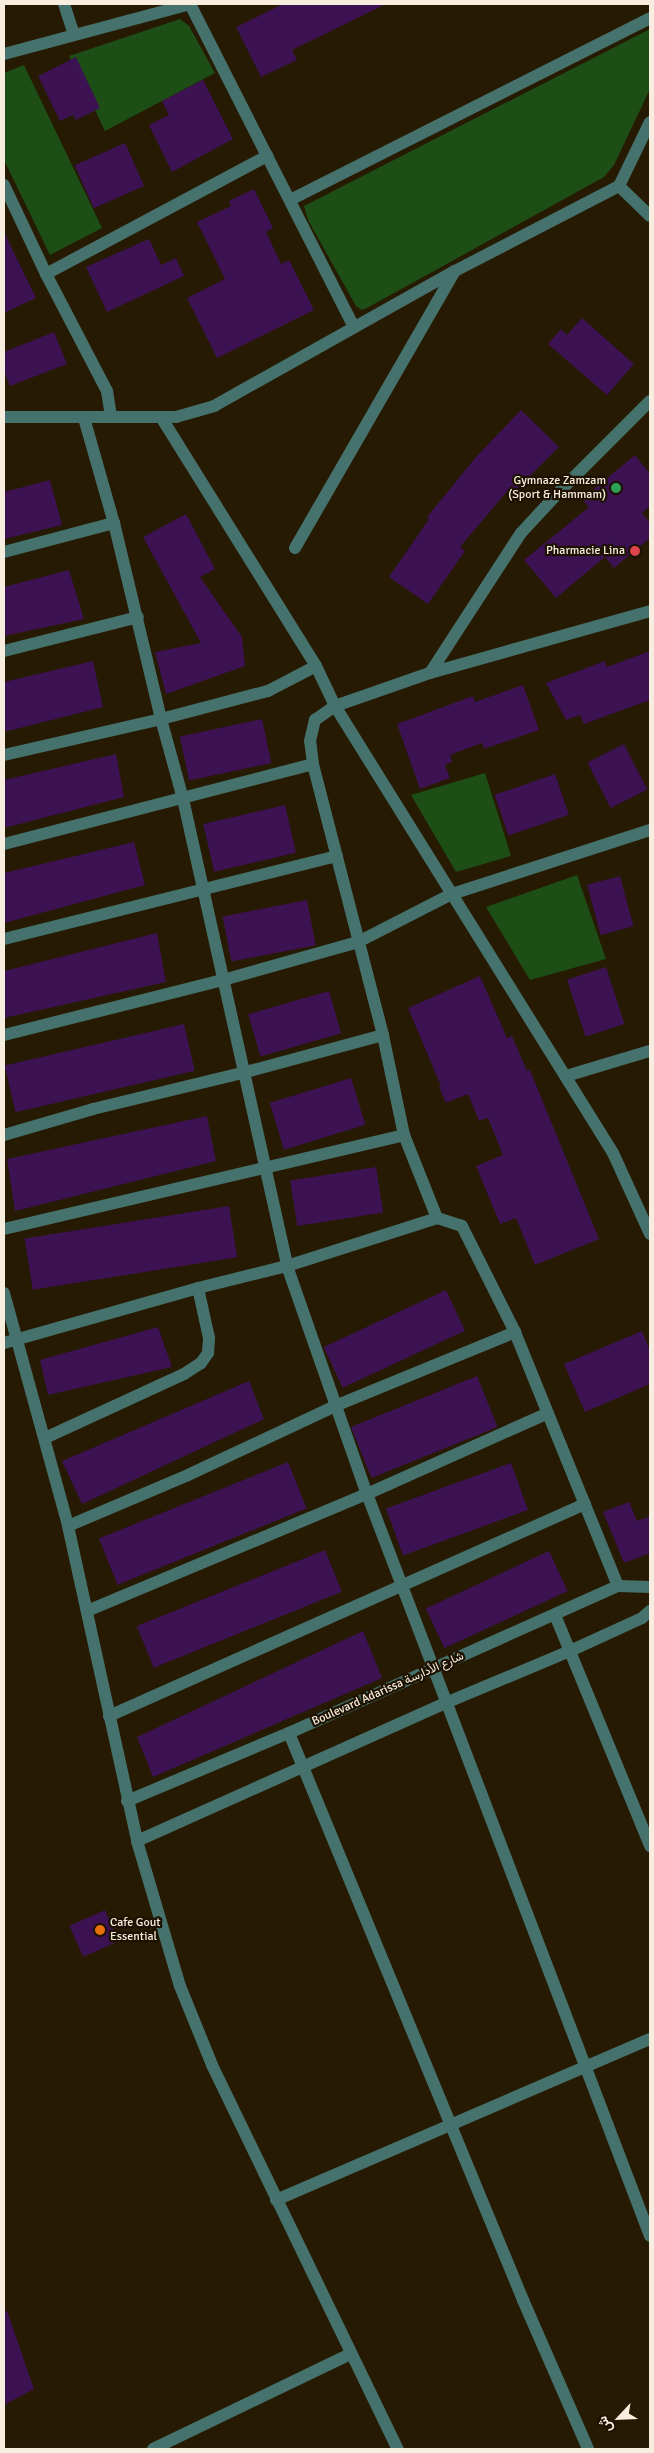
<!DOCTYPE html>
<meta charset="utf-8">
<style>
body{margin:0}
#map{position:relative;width:654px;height:2453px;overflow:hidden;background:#271a02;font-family:Signika,Vazirmatn,sans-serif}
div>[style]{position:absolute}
.green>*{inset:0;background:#1c4e15}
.building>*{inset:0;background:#3d1252;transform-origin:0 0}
.street>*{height:12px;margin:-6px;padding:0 6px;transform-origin:6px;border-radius:6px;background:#45726d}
.dots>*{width:14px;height:14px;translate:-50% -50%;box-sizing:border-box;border:2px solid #1d1100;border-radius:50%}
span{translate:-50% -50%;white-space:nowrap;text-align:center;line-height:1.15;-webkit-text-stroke:4.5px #1d1100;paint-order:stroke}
.poi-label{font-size:12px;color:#f7eedf}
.right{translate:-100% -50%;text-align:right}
.left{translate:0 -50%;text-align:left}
.street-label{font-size:12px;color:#f7eedf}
.frame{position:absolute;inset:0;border:5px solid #f7eedf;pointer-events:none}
.north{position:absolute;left:594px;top:2393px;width:50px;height:50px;-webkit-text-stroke:4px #1d1100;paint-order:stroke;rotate:245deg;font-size:14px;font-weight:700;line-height:20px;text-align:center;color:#f7eedf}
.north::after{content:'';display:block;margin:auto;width:18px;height:22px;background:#f7eedf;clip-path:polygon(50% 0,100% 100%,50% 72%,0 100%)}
</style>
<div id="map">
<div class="green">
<i style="clip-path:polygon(180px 19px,189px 26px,215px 73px,105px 131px,69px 56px)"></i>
<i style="clip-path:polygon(650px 29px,650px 89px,614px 165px,604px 177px,367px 308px,362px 310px,356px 306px,308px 220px,304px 206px)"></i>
<i style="clip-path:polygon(24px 65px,102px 228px,50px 255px,4px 160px,4px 73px)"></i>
<i style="clip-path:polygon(485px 773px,511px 856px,456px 872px,411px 795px)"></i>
<i style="clip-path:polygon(577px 875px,606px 959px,530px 980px,486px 907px)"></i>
</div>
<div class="building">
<i style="clip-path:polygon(283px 4px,386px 4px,292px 50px,297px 60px,261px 77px,236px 27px)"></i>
<i style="clip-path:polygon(76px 57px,100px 108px,76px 120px,73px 115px,60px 121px,38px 76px)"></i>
<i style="clip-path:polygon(203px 80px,233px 139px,172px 172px,149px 125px,169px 115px,162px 101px)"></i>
<i style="left:125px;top:143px;width:47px;height:55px;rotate:66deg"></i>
<i style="clip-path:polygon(254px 189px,273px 228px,266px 232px,281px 264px,289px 260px,314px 310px,217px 358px,187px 298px,225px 279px,197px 222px,231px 206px,229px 201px)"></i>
<i style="clip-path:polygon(4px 232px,36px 298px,4px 313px)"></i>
<i style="clip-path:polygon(149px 239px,161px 265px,176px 258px,184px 276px,107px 312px,86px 267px)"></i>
<i style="clip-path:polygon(582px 318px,634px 364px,607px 395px,548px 344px,561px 329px,567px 335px)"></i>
<i style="clip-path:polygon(54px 332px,67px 364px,10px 386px,4px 371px,4px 352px)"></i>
<i style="clip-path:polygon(521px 410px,559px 447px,513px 493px,509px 489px,460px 547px,465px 551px,428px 604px,389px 577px,429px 519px,427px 517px,476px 457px)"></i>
<i style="clip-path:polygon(635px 455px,650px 474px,650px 506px,642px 513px,650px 523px,650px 538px,614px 568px,605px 557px,556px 598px,524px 560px,589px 507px,582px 499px)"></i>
<i style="clip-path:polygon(50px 480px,62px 525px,4px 539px,4px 492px)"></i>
<i style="clip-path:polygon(186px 514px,215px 569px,200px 577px,242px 637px,245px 666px,166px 694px,155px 652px,201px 643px,143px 537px)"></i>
<i style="clip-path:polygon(69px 570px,84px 619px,4px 636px,4px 587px)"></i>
<i style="clip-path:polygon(650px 651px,650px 700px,584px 724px,580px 715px,566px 720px,546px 683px,605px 661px,607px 667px)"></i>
<i style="clip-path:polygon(93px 661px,103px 707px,4px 732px,4px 682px)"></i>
<i style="clip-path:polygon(523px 685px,539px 730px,484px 749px,482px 743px,450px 755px,452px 762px,445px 765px,450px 778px,420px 789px,397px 724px,473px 696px,475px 702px)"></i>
<i style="left:262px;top:719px;width:45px;height:84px;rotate:78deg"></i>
<i style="left:624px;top:744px;width:51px;height:41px;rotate:63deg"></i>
<i style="clip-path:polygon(116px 754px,124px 797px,4px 828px,4px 780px)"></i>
<i style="left:555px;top:774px;width:43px;height:64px;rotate:71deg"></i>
<i style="left:285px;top:805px;width:49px;height:84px;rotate:77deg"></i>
<i style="clip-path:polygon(134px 842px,145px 885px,4px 923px,4px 873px)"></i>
<i style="left:620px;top:876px;width:52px;height:34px;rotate:75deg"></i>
<i style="left:307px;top:900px;width:46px;height:86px;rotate:79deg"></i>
<i style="clip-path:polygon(157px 933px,166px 982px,4px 1018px,4px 971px)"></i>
<i style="left:606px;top:967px;width:60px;height:41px;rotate:72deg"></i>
<i style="clip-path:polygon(480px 976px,507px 1038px,512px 1036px,527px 1071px,530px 1070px,599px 1239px,535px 1265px,516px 1218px,500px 1224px,476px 1166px,503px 1155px,488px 1118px,479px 1121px,468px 1094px,446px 1103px,439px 1087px,441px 1086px,408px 1008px)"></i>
<i style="left:329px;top:991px;width:44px;height:84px;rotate:74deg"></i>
<i style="left:184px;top:1024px;width:48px;height:184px;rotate:77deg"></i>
<i style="left:351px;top:1078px;width:49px;height:85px;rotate:73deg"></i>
<i style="clip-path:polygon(207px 1116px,216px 1161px,15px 1211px,7px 1159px)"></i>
<i style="left:376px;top:1167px;width:46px;height:87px;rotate:81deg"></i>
<i style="left:229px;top:1206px;width:52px;height:207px;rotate:81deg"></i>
<i style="left:446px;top:1290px;width:45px;height:135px;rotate:65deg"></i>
<i style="clip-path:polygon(158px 1327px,172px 1367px,48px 1395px,40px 1360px)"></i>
<i style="clip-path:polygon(642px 1331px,650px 1351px,650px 1384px,585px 1412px,564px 1364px)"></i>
<i style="left:477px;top:1376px;width:55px;height:136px;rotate:68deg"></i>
<i style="clip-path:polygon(249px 1381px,264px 1419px,82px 1504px,62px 1461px)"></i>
<i style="left:288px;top:1462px;width:50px;height:204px;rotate:68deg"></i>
<i style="left:511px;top:1463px;width:50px;height:133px;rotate:70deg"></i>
<i style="clip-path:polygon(629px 1502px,637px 1521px,650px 1516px,650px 1553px,624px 1563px,603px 1512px)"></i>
<i style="left:325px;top:1550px;width:45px;height:203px;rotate:68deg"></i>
<i style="left:549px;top:1551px;width:44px;height:136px;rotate:65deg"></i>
<i style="clip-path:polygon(363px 1631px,382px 1678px,153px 1777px,137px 1737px)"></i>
<i style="left:105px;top:1910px;width:34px;height:39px;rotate:66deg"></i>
<i style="clip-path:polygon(7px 2311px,34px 2389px,4px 2405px,4px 2312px)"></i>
</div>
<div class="street">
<i style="left:64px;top:4px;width:32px;rotate:72deg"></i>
<i style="left:190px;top:4px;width:362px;rotate:63.1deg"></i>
<i style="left:4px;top:54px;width:194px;rotate:-15deg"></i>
<i style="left:4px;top:185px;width:98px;rotate:64.7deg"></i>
<i style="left:46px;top:274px;width:132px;rotate:62.5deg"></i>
<i style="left:107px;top:391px;width:25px;rotate:81deg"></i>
<i style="left:619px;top:186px;width:43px;rotate:44.1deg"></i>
<i style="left:290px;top:200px;width:403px;rotate:-26.8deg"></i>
<i style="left:46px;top:274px;width:251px;rotate:-28.1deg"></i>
<i style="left:4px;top:417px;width:172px"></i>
<i style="left:176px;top:417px;width:40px;rotate:-16deg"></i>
<i style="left:214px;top:406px;width:276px;rotate:-29.3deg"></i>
<i style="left:455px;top:271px;width:185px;rotate:-27.4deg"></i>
<i style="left:619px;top:186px;width:71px;rotate:-64.2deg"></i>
<i style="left:161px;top:417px;width:293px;rotate:58.1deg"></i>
<i style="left:316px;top:666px;width:44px;rotate:64.6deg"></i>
<i style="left:335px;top:706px;width:526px;rotate:58.12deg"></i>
<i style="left:613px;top:1153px;width:89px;rotate:65.4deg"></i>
<i style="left:84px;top:418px;width:109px;rotate:74.1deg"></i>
<i style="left:114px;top:523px;width:202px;rotate:76.5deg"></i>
<i style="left:161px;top:719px;width:83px;rotate:74.6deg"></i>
<i style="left:183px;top:799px;width:478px;rotate:77.4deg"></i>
<i style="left:287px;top:1266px;width:242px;rotate:70.7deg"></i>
<i style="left:367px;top:1494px;width:794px;rotate:69.12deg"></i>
<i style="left:295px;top:548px;width:320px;rotate:-60deg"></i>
<i style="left:4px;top:552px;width:114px;rotate:-14.8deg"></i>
<i style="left:4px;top:651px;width:138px;rotate:-14.2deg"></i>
<i style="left:430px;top:673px;width:167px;rotate:-57deg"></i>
<i style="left:521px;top:533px;width:54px;rotate:-47.2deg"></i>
<i style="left:558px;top:493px;width:130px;rotate:-45deg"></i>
<i style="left:4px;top:755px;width:161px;rotate:-12.9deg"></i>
<i style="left:161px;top:719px;width:111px;rotate:-14.7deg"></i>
<i style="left:268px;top:691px;width:54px;rotate:-27.5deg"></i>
<i style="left:4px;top:844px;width:319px;rotate:-14.5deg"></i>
<i style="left:4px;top:939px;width:343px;rotate:-14deg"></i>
<i style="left:4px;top:1035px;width:226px;rotate:-14.1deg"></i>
<i style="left:223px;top:980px;width:140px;rotate:-15.7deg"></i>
<i style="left:358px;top:942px;width:106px;rotate:-27.1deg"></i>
<i style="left:452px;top:894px;width:208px;rotate:-17.9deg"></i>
<i style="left:566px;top:1076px;width:88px;rotate:-16.6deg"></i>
<i style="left:4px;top:1135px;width:93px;rotate:-16.3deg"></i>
<i style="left:93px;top:1109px;width:157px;rotate:-13.6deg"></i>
<i style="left:246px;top:1072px;width:142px;rotate:-15.1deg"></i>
<i style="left:4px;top:1229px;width:411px;rotate:-13.2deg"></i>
<i style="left:4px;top:1293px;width:242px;rotate:74.6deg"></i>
<i style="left:68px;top:1526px;width:322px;rotate:77.6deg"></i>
<i style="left:137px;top:1841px;width:151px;rotate:73.5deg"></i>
<i style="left:180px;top:1986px;width:85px;rotate:67.9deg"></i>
<i style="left:212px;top:2065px;width:427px;rotate:64.2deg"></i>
<i style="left:4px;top:1343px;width:202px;rotate:-15.8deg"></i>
<i style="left:198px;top:1288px;width:92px;rotate:-13.9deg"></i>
<i style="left:287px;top:1266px;width:157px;rotate:-17.7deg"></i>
<i style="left:45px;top:1438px;width:153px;rotate:-24.7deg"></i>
<i style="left:184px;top:1374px;width:20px;rotate:-33deg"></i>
<i style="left:201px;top:1363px;width:12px;rotate:-55deg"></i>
<i style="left:208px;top:1353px;width:15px;rotate:-86deg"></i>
<i style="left:209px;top:1338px;width:51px;rotate:-102.4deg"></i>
<i style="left:68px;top:1526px;width:130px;rotate:-23deg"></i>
<i style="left:188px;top:1475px;width:162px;rotate:-25.1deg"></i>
<i style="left:335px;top:1406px;width:195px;rotate:-22.3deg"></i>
<i style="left:618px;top:1586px;width:274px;rotate:-112.1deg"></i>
<i style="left:515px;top:1332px;width:119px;rotate:-116.6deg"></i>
<i style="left:462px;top:1226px;width:26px;rotate:-162deg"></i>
<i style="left:437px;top:1218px;width:89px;rotate:-111.7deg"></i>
<i style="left:404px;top:1135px;width:102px;rotate:-101.9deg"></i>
<i style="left:383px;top:1035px;width:280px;rotate:-104.5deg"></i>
<i style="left:313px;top:764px;width:23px;rotate:-97deg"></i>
<i style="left:310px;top:741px;width:22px;rotate:-77deg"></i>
<i style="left:315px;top:720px;width:24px;rotate:-35deg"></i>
<i style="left:335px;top:706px;width:101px;rotate:-19.2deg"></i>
<i style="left:430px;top:673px;width:229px;rotate:-15.7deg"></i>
<i style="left:87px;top:1611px;width:303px;rotate:-22.7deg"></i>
<i style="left:367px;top:1494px;width:198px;rotate:-24.1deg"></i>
<i style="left:555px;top:1615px;width:250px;rotate:67.6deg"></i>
<i style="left:109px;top:1716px;width:521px;rotate:-24.01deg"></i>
<i style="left:289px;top:1733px;width:613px;rotate:67.57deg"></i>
<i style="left:523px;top:2300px;width:163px;rotate:66.4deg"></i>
<i style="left:127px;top:1801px;width:176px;rotate:-22.8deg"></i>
<i style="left:289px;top:1733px;width:360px;rotate:-24.1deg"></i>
<i style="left:618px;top:1586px;width:32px;rotate:2deg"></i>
<i style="left:137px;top:1841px;width:341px;rotate:-24.1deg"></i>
<i style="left:448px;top:1702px;width:132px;rotate:-22.7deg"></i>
<i style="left:570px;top:1651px;width:79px;rotate:-24.6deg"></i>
<i style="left:642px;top:1618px;width:11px;rotate:-41deg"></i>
<i style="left:276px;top:2200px;width:407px;rotate:-23.3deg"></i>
<i style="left:153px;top:2449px;width:219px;rotate:-25.7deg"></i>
</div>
<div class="dots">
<i style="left:616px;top:488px;background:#2e9e5b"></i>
<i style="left:635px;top:551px;background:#e0444e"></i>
<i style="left:100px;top:1930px;background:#e8710a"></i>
</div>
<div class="poi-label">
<span class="right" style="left:606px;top:488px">Gymnaze Zamzam<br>(Sport &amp; Hammam)</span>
<span class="right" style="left:625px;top:551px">Pharmacie Lina</span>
<span class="left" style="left:110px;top:1930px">Cafe Gout<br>Essential</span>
</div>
<div class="street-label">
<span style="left:388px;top:1689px;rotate:-24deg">Boulevard Adarissa شارع الأدارسة</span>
</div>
<div class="frame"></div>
<div class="north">ش</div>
</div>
